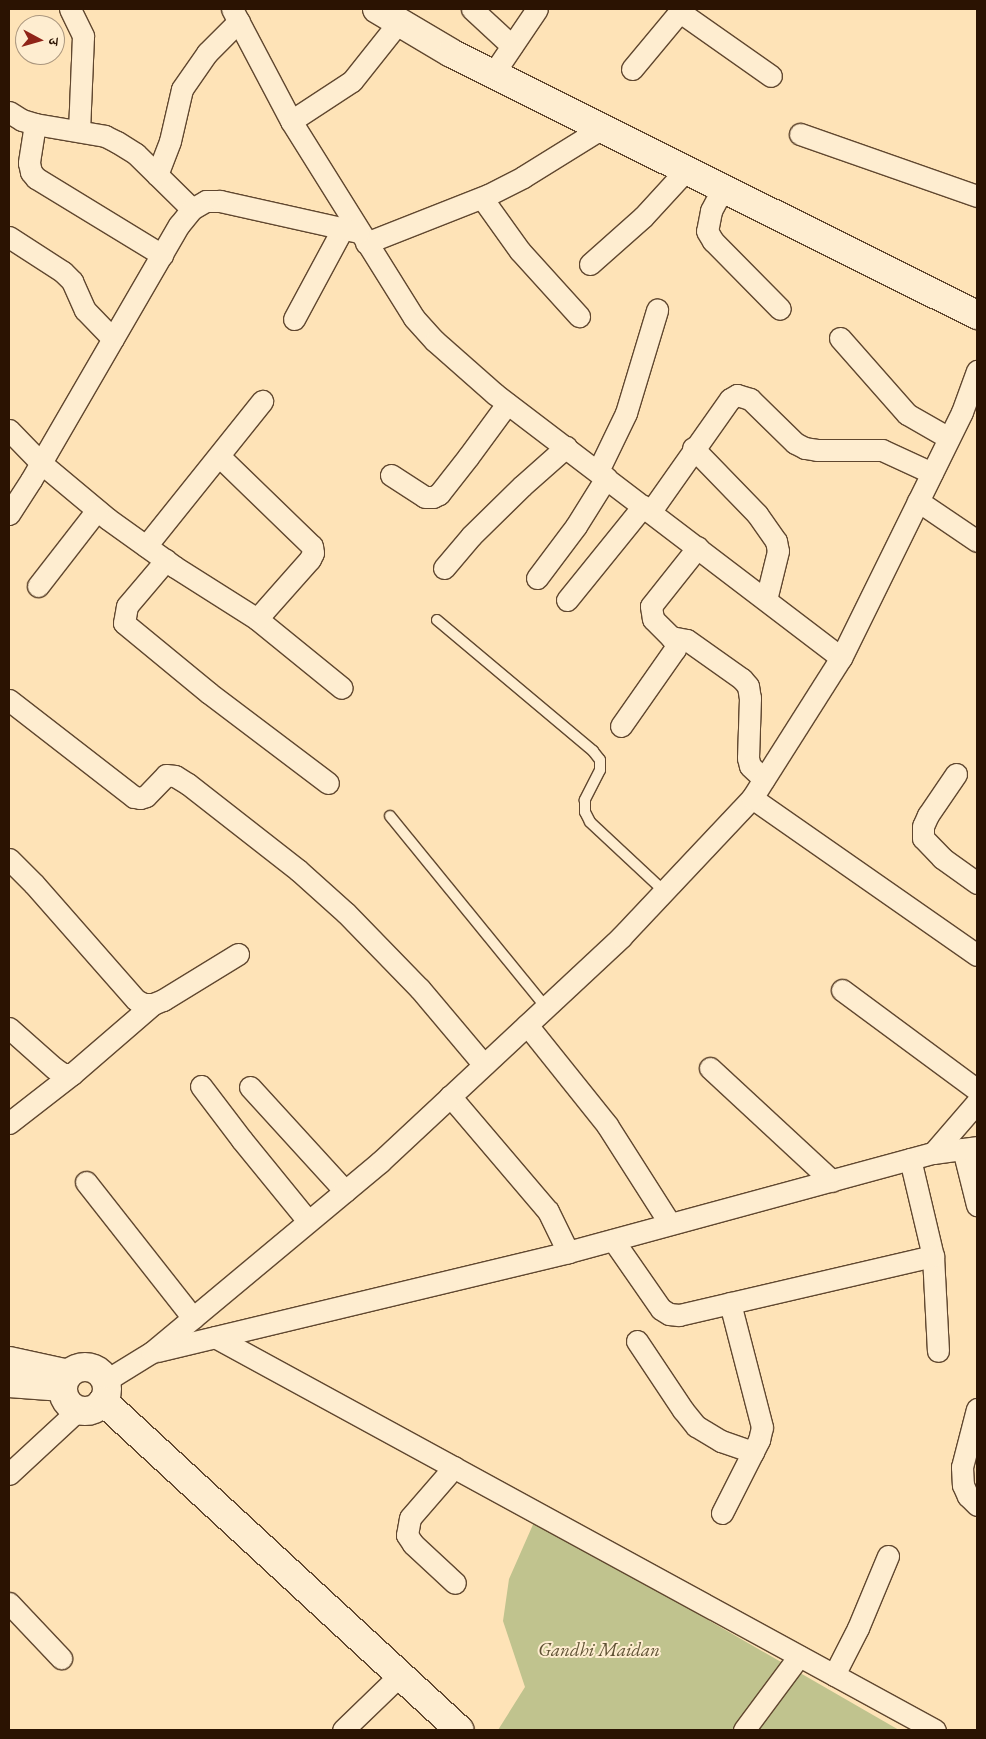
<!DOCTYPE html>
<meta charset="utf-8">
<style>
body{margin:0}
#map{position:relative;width:986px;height:1739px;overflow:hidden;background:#fee3b7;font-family:"EB Garamond","Noto Serif Devanagari",serif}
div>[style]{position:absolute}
.green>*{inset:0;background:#c0c38e}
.roads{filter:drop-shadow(1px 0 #60472f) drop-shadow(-1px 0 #60472f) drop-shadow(0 1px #60472f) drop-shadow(0 -1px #60472f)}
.lane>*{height:10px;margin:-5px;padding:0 5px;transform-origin:5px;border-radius:5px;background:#feedd0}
.street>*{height:21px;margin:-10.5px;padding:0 10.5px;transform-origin:10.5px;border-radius:10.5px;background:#feedd0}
.secondary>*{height:28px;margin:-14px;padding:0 14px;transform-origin:14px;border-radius:14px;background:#feedd0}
.secondary>.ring{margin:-14px;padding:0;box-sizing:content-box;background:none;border:28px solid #feedd0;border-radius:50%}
span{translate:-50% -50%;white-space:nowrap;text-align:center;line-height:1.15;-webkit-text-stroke:4px #feedd0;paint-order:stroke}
.park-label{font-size:19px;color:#5f5133;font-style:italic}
.frame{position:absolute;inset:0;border:10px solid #2b1302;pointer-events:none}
.north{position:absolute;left:15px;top:15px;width:50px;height:50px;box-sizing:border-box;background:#feedd0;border:1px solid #aa967e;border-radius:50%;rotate:96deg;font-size:14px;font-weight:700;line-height:20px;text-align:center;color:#2b1302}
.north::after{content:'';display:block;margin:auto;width:18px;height:22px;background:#8f2418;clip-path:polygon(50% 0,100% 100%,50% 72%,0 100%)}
</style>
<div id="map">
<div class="green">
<i style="clip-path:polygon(535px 1520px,658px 1591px,899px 1730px,498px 1730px,525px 1687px,503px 1621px,509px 1579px)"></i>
</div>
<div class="roads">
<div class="lane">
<i style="left:437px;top:620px;width:204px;rotate:40deg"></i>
<i style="left:593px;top:751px;width:11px;rotate:52deg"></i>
<i style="left:600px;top:760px;width:10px;rotate:90deg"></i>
<i style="left:600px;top:770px;width:34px;rotate:117deg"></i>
<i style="left:585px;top:800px;width:12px;rotate:90deg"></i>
<i style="left:585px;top:812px;width:11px;rotate:63deg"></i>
<i style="left:590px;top:822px;width:101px;rotate:43deg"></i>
<i style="left:390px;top:816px;width:247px;rotate:50.8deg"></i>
</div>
<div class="street">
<i style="left:70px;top:9px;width:30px;rotate:64deg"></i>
<i style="left:83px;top:36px;width:95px;rotate:92.4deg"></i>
<i style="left:232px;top:9px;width:127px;rotate:62.2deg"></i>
<i style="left:291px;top:121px;width:232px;rotate:58deg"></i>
<i style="left:414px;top:318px;width:31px;rotate:48deg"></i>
<i style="left:435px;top:341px;width:80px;rotate:41.5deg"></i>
<i style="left:495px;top:394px;width:435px;rotate:37.3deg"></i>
<i style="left:472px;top:9px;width:54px;rotate:42.8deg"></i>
<i style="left:680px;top:12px;width:111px;rotate:35.1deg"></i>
<i style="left:632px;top:69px;width:78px;rotate:-50.2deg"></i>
<i style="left:493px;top:74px;width:78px;rotate:-55.9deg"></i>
<i style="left:9px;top:112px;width:15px;rotate:32deg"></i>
<i style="left:22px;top:120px;width:14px;rotate:17deg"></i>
<i style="left:35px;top:124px;width:71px;rotate:9.7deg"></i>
<i style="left:105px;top:136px;width:13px;rotate:27deg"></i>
<i style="left:117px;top:142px;width:22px;rotate:32deg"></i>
<i style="left:136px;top:154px;width:78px;rotate:44.5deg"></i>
<i style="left:291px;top:121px;width:73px;rotate:-33.3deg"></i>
<i style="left:352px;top:81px;width:75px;rotate:-51.5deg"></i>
<i style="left:35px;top:124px;width:39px;rotate:99deg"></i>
<i style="left:29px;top:163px;width:9px;rotate:77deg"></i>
<i style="left:31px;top:172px;width:8px;rotate:50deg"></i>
<i style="left:36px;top:178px;width:148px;rotate:31.4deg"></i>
<i style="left:800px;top:134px;width:188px;rotate:19.3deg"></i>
<i style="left:157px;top:175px;width:36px;rotate:-69deg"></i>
<i style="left:170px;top:141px;width:53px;rotate:-77deg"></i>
<i style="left:182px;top:89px;width:44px;rotate:-55.2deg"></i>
<i style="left:207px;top:53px;width:45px;rotate:-45deg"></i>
<i style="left:723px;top:188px;width:26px;rotate:118deg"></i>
<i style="left:711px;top:211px;width:20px;rotate:101deg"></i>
<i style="left:707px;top:231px;width:12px;rotate:59deg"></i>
<i style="left:713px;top:241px;width:95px;rotate:45.4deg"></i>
<i style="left:482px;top:198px;width:65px;rotate:54.4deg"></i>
<i style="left:520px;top:251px;width:88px;rotate:47.8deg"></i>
<i style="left:9px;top:237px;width:64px;rotate:32.9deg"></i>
<i style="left:63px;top:272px;width:13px;rotate:45deg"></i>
<i style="left:72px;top:281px;width:32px;rotate:66deg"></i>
<i style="left:85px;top:310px;width:40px;rotate:46deg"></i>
<i style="left:366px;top:243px;width:131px;rotate:-21.5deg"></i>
<i style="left:488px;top:195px;width:39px;rotate:-27deg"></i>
<i style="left:523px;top:177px;width:93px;rotate:-31.8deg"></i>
<i style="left:590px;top:264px;width:71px;rotate:-41.6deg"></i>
<i style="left:643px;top:217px;width:64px;rotate:-47.5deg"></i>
<i style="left:294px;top:319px;width:103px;rotate:-61.7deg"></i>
<i style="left:840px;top:338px;width:101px;rotate:48.6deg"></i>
<i style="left:907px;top:414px;width:48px;rotate:29.7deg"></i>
<i style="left:9px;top:430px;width:46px;rotate:45.9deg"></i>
<i style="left:41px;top:463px;width:87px;rotate:39.9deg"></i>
<i style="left:108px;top:519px;width:82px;rotate:35.6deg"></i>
<i style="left:175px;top:567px;width:97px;rotate:32.4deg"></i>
<i style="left:257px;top:619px;width:109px;rotate:39.1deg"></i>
<i style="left:693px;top:448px;width:92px;rotate:45.9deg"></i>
<i style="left:757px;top:514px;width:33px;rotate:55deg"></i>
<i style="left:776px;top:541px;width:10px;rotate:79deg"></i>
<i style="left:778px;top:551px;width:50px;rotate:103.8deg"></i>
<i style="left:219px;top:456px;width:129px;rotate:44.1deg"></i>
<i style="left:312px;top:546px;width:7px;rotate:82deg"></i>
<i style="left:313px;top:553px;width:7px;rotate:117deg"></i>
<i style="left:310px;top:559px;width:80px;rotate:131.5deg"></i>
<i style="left:598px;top:471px;width:64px;rotate:-64.2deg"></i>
<i style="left:626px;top:413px;width:108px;rotate:-73.2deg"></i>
<i style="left:391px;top:475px;width:40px;rotate:32.9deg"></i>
<i style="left:425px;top:497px;width:8px"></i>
<i style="left:433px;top:497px;width:7px;rotate:-27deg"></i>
<i style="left:439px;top:494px;width:47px;rotate:-51.9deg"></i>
<i style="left:468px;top:457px;width:66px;rotate:-53.7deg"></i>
<i style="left:918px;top:501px;width:71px;rotate:34.1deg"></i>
<i style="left:651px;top:511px;width:137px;rotate:-54.8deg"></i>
<i style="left:730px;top:399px;width:8px;rotate:-30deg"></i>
<i style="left:737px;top:395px;width:14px;rotate:17deg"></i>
<i style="left:750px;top:399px;width:63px;rotate:44.4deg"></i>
<i style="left:795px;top:443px;width:11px;rotate:27deg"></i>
<i style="left:805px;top:448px;width:12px;rotate:9deg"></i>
<i style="left:817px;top:450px;width:65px"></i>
<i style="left:882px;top:450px;width:55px;rotate:24.7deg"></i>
<i style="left:9px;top:514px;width:40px;rotate:-57.1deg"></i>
<i style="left:31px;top:480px;width:295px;rotate:-59.9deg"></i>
<i style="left:179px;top:225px;width:21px;rotate:-51deg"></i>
<i style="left:192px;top:209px;width:16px;rotate:-30deg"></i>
<i style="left:206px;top:201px;width:14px"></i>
<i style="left:220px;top:201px;width:142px;rotate:12.6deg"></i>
<i style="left:146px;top:546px;width:186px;rotate:-51.3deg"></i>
<i style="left:166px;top:560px;width:60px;rotate:130.3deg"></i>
<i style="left:127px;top:606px;width:17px;rotate:100deg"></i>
<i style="left:124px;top:623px;width:110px;rotate:39.5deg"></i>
<i style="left:209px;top:693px;width:149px;rotate:37.1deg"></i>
<i style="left:444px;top:568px;width:42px;rotate:-49.8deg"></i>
<i style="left:471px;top:536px;width:71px;rotate:-44.4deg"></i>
<i style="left:522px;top:486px;width:59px;rotate:-41.6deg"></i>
<i style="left:537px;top:578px;width:65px;rotate:-53.1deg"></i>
<i style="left:576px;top:526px;width:57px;rotate:-58deg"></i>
<i style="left:38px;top:586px;width:96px;rotate:-52.2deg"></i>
<i style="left:567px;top:600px;width:121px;rotate:-51deg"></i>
<i style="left:671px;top:637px;width:16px;rotate:11deg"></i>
<i style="left:687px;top:640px;width:67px;rotate:35.3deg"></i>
<i style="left:742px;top:679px;width:9px;rotate:49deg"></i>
<i style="left:748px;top:686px;width:12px;rotate:81deg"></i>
<i style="left:750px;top:698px;width:60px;rotate:91.9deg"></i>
<i style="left:748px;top:758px;width:8px;rotate:76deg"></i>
<i style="left:750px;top:766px;width:19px;rotate:43deg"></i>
<i style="left:9px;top:700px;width:158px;rotate:37.8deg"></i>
<i style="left:134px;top:797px;width:6px;rotate:9deg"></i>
<i style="left:140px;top:798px;width:6px;rotate:-18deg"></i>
<i style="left:146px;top:796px;width:29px;rotate:-46deg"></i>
<i style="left:166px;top:775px;width:9px;rotate:6deg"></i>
<i style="left:175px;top:776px;width:15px;rotate:32deg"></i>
<i style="left:188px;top:784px;width:140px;rotate:38deg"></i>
<i style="left:298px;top:870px;width:64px;rotate:41.9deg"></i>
<i style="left:346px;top:913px;width:106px;rotate:45.8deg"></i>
<i style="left:420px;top:989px;width:99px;rotate:49.9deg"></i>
<i style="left:621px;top:726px;width:94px;rotate:-55deg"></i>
<i style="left:675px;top:649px;width:6px;rotate:-90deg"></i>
<i style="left:675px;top:643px;width:7px;rotate:-124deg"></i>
<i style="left:671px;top:637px;width:25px;rotate:-135deg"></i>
<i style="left:653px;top:619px;width:13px;rotate:-99deg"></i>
<i style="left:651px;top:606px;width:75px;rotate:-51.5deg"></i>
<i style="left:956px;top:774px;width:50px;rotate:124.3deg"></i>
<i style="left:928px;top:815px;width:12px;rotate:114deg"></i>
<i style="left:923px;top:826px;width:12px;rotate:90deg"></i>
<i style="left:923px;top:838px;width:28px;rotate:46deg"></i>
<i style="left:942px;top:858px;width:43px;rotate:35.5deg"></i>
<i style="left:752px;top:798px;width:274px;rotate:34.9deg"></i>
<i style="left:9px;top:859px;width:35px;rotate:45deg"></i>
<i style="left:34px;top:884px;width:154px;rotate:48.7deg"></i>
<i style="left:136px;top:1000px;width:9px;rotate:27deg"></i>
<i style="left:144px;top:1004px;width:9px"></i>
<i style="left:153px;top:1004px;width:11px;rotate:-22deg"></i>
<i style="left:163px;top:1000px;width:88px;rotate:-31.5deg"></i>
<i style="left:842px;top:990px;width:168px;rotate:36.5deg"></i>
<i style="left:527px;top:1025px;width:128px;rotate:51.3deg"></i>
<i style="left:607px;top:1125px;width:117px;rotate:57.5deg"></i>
<i style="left:9px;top:1028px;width:60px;rotate:41.6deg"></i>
<i style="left:54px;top:1068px;width:11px;rotate:34deg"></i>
<i style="left:63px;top:1074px;width:9px"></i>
<i style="left:72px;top:1074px;width:107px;rotate:-40.8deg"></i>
<i style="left:710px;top:1068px;width:166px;rotate:42.8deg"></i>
<i style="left:201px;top:1086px;width:68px;rotate:52.8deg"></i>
<i style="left:242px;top:1140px;width:104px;rotate:50.8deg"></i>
<i style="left:250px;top:1087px;width:141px;rotate:47.6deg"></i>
<i style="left:450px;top:1096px;width:151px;rotate:49.6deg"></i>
<i style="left:548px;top:1211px;width:46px;rotate:64deg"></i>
<i style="left:9px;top:1123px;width:80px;rotate:-37.9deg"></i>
<i style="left:963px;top:1149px;width:58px;rotate:76deg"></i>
<i style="left:933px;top:1153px;width:67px;rotate:-49.2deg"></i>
<i style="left:910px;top:1159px;width:100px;rotate:76.7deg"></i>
<i style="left:933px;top:1256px;width:95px;rotate:87deg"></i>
<i style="left:86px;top:1182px;width:173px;rotate:51.8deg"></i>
<i style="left:613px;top:1240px;width:84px;rotate:55.2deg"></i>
<i style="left:661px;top:1309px;width:9px;rotate:32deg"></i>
<i style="left:669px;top:1314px;width:10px;rotate:6deg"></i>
<i style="left:679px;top:1315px;width:261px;rotate:-13.1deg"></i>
<i style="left:215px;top:1337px;width:820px;rotate:28.63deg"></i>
<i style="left:637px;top:1341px;width:83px;rotate:56.3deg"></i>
<i style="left:683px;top:1410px;width:21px;rotate:51deg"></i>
<i style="left:696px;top:1426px;width:29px;rotate:31deg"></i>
<i style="left:721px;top:1441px;width:34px;rotate:19deg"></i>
<i style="left:157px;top:1351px;width:423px;rotate:-13.5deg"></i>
<i style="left:568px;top:1252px;width:378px;rotate:-15.2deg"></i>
<i style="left:933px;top:1153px;width:44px;rotate:-7.8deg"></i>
<i style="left:105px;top:1381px;width:55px;rotate:-31.7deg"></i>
<i style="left:152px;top:1352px;width:297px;rotate:-39.8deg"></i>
<i style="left:380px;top:1162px;width:330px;rotate:-43deg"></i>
<i style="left:621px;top:937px;width:191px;rotate:-46.7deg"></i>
<i style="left:752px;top:798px;width:166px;rotate:-57.6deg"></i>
<i style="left:841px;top:658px;width:274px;rotate:-63.8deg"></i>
<i style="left:962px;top:412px;width:44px;rotate:-69.9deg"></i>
<i style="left:977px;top:1409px;width:60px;rotate:104.5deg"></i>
<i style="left:962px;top:1467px;width:18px;rotate:87deg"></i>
<i style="left:963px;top:1485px;width:12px;rotate:66deg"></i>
<i style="left:968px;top:1496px;width:13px;rotate:45deg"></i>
<i style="left:454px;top:1467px;width:67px;rotate:130.8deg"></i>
<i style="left:410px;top:1518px;width:17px;rotate:100deg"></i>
<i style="left:407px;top:1535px;width:11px;rotate:56deg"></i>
<i style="left:413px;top:1544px;width:57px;rotate:42.9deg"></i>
<i style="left:9px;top:1474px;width:94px;rotate:-42.8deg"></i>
<i style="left:722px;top:1513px;width:82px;rotate:-63.1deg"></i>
<i style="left:759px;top:1440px;width:13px;rotate:-77deg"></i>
<i style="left:762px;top:1427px;width:128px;rotate:-104.5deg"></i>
<i style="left:9px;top:1603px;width:76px;rotate:46.6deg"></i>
<i style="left:834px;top:1675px;width:53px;rotate:-62.9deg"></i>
<i style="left:858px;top:1628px;width:78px;rotate:-67.4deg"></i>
<i style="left:343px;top:1730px;width:79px;rotate:-44deg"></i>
<i style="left:744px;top:1730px;width:92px;rotate:-53.4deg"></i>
</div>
<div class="secondary">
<i style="left:377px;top:9px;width:86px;rotate:30.7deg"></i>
<i style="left:451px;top:53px;width:588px;rotate:26.48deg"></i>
<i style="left:9px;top:1361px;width:61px;rotate:12.2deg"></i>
<i class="ring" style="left:63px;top:1367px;width:16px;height:16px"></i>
<i style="left:9px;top:1383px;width:54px;rotate:4.2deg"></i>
<i style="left:103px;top:1401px;width:485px;rotate:42.7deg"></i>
</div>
</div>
<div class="park-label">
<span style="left:599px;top:1650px">Gandhi Maidan</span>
</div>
<div class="frame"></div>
<div class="north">उ</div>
</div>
